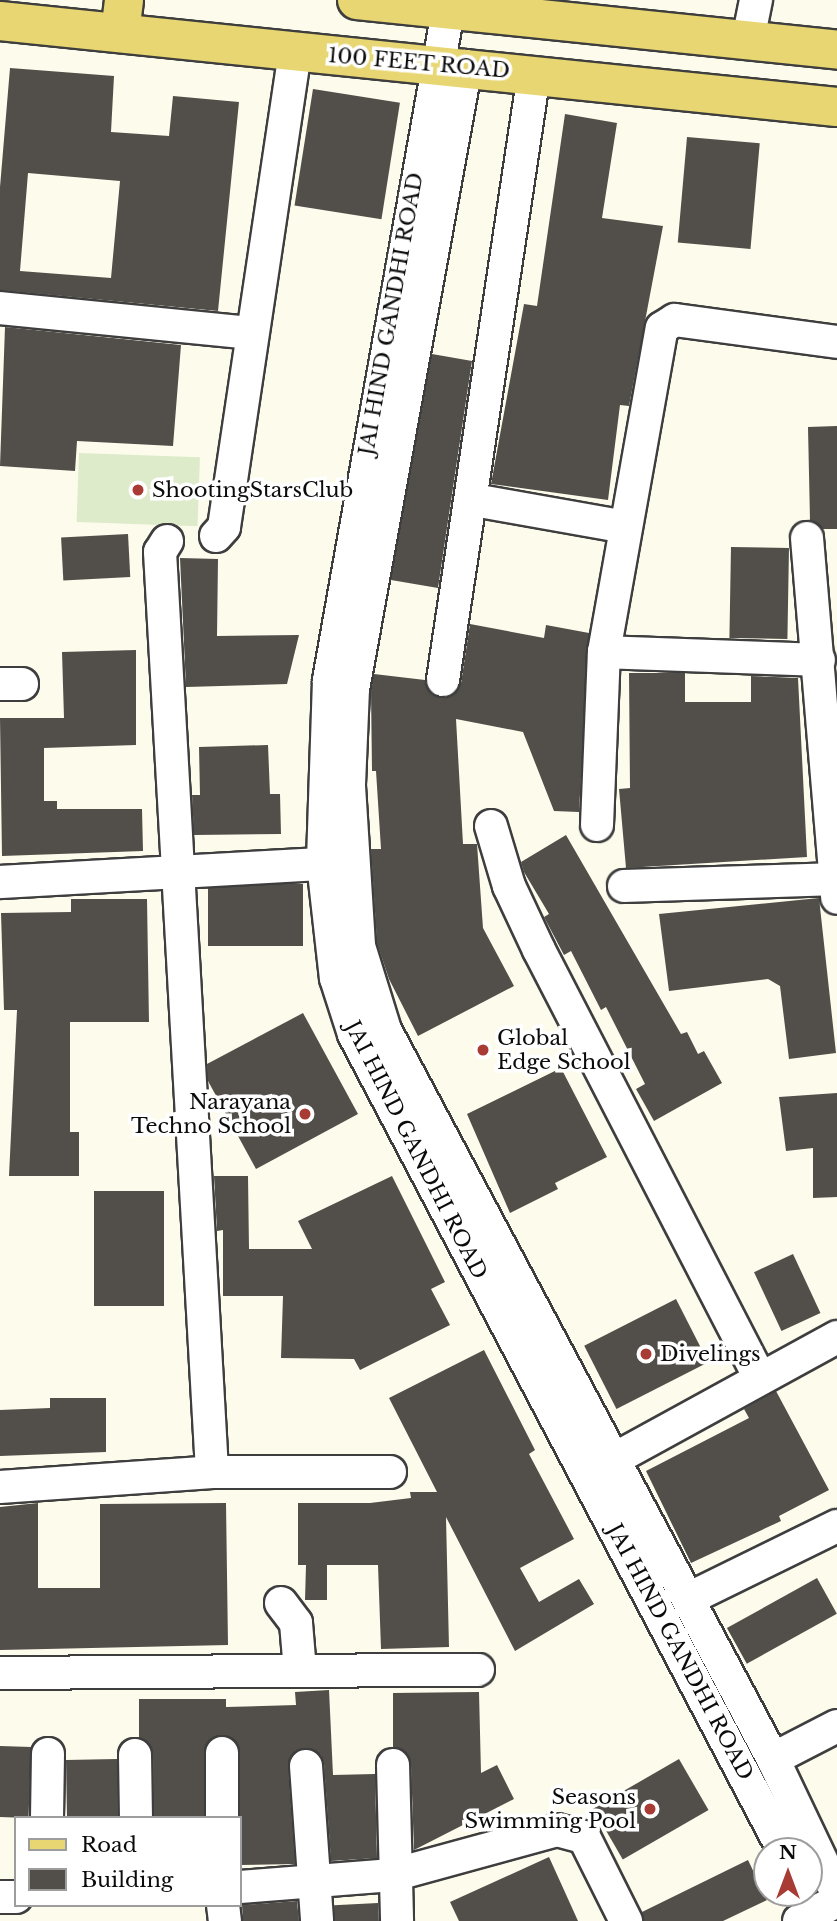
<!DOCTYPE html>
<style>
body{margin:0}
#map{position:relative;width:837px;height:1921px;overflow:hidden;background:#fdfbec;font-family:"Libre Baskerville",serif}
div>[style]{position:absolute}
.pitch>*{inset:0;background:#ddebcb;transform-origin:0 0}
.building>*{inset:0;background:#524e49;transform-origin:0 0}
.roads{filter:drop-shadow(2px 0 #3e3e3e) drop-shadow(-2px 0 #3e3e3e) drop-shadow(0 2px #3e3e3e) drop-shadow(0 -2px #3e3e3e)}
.minor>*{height:32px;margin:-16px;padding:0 16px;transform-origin:16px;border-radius:16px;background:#fff}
.major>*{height:38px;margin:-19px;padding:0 19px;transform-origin:19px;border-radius:19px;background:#e7d672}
.dots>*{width:19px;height:19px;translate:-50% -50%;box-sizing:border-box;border:4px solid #fff;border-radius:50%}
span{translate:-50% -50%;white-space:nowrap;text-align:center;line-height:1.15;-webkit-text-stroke:7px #fff;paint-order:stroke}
.street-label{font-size:21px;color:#0b0b0b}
.poi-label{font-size:21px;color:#0b0b0b}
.left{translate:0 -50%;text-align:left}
.right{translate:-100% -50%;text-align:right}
.legend{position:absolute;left:14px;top:1816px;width:228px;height:91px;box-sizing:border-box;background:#fff;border:2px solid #9d9d9d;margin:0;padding:9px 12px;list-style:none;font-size:21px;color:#0b0b0b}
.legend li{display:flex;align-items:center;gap:14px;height:35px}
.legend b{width:35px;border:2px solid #9d9d9d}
.north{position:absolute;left:753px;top:1837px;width:70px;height:70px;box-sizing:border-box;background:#fff;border:2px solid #9d9d9d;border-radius:50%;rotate:0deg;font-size:19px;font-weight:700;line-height:28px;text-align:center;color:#0b0b0b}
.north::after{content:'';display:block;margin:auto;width:24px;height:32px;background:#a93b35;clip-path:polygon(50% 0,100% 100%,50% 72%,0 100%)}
</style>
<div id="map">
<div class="pitch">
<i style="left:79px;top:453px;width:121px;height:69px;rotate:2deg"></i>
</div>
<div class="building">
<i style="clip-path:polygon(evenodd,10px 68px,114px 76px,111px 132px,169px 136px,173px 96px,239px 102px,218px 311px,0 290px,0 187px,10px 68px,28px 173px,120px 181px,111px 278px,20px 271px,28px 173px)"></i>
<i style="left:313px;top:89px;width:88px;height:118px;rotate:9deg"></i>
<i style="clip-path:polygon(565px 114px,617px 123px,602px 218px,663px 226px,629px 406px,620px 405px,608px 500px,491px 484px,524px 304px,537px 306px)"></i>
<i style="left:687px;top:137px;width:73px;height:106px;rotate:5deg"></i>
<i style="clip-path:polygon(5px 327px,181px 345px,173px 446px,77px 441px,75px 471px,0 466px)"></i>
<i style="clip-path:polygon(432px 354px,472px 361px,438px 588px,391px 580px)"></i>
<i style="clip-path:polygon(837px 426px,837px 529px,823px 529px,810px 520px,808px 427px)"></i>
<i style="left:128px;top:534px;width:43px;height:67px;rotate:87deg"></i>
<i style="left:731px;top:547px;width:58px;height:91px;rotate:1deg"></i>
<i style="clip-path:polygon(180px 558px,218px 559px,217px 636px,299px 635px,287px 684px,186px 687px)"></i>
<i style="clip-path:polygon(470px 624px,544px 638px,546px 625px,589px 633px,579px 812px,554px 811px,523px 732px,456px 719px,463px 844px,477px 844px,483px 928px,514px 986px,418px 1036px,389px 979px,377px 943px,371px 849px,381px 849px,376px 771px,372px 771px,371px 691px,374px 674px,425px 680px,432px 695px,450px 697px,461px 683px)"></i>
<i style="clip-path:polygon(136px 650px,136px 745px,44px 748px,44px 801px,57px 801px,57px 809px,142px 809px,143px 851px,2px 856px,0 718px,64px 718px,62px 652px)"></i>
<i style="clip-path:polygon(629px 673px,685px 673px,685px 702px,751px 702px,751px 676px,798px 678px,807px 857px,626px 868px,619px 789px,630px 788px)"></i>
<i style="clip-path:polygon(268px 745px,270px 794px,280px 794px,281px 834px,194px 835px,192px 795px,200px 795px,199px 747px)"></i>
<i style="clip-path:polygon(566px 835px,681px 1034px,687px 1032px,698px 1054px,704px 1051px,722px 1083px,654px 1121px,636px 1089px,645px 1084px,606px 1007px,601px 1010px,571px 951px,564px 955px,544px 917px,549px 914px,524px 872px,521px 862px)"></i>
<i style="left:303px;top:884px;width:62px;height:95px;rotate:90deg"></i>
<i style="clip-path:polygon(819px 898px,836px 1053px,789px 1059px,780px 986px,768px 979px,669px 991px,659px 914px)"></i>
<i style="clip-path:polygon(71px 899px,147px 899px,149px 1022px,70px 1022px,70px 1132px,79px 1132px,79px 1176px,9px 1176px,17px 1010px,4px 1010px,1px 913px,71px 912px)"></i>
<i style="clip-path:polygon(303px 1013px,358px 1114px,256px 1169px,208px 1081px,207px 1064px)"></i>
<i style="clip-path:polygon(561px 1068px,607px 1157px,555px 1183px,558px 1189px,510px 1213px,467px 1114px)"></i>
<i style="clip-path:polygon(837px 1093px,837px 1197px,813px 1198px,813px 1148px,786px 1151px,779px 1097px)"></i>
<i style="clip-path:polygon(214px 1176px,248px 1176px,249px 1249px,312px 1249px,298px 1221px,392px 1176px,445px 1282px,431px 1289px,450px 1325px,360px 1370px,354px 1359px,281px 1358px,283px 1296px,223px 1296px,223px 1230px,217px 1231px)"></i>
<i style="left:94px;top:1191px;width:70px;height:115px"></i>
<i style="left:793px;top:1254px;width:65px;height:43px;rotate:65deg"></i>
<i style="left:676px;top:1299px;width:71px;height:103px;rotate:63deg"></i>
<i style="clip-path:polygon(484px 1350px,535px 1450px,529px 1454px,574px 1539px,520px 1568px,539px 1602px,579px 1579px,594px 1604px,515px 1651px,446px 1517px,449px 1647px,381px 1649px,378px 1565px,327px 1565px,327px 1600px,305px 1600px,306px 1565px,298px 1565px,298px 1503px,370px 1503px,411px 1498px,410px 1492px,437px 1492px,389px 1398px)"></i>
<i style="clip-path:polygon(776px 1391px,829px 1490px,779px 1516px,781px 1521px,691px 1563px,646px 1471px,749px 1418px,744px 1409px)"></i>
<i style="clip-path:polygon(50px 1398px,106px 1398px,106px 1452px,0 1456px,0 1410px,50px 1408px)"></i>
<i style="clip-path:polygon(38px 1503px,38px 1588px,100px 1588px,100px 1504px,226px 1503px,228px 1645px,0 1650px,0 1507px)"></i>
<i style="left:817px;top:1578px;width:41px;height:103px;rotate:61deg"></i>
<i style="clip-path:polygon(329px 1690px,333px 1775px,375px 1774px,377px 1858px,331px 1861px,324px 1764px,321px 1755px,305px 1748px,295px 1751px,288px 1767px,295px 1864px,240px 1865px,240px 1753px,231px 1737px,213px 1737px,206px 1744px,204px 1818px,154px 1818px,153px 1755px,139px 1738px,139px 1699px,226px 1699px,226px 1707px,296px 1705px,295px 1692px)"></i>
<i style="clip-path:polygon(479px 1692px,481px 1773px,497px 1765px,514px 1799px,414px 1850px,411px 1765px,408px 1755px,393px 1747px,393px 1693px)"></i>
<i style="left:31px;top:1747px;width:71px;height:31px;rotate:92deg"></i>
<i style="left:117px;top:1759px;width:58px;height:51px;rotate:89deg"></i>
<i style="left:679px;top:1759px;width:59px;height:99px;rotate:60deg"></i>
<i style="clip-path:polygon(549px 1857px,578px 1921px,459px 1921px,450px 1902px)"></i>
<i style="clip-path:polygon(748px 1860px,767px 1900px,723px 1921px,644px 1921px,642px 1912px)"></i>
<i style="clip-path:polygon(297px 1901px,299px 1921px,243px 1921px,242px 1905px)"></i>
<i style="left:378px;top:1903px;width:18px;height:44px;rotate:87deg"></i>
</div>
<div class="roads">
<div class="minor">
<i style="left:450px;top:0;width:691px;rotate:100.09deg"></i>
<i style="left:329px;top:680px;width:183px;rotate:91.9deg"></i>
<i style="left:323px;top:863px;width:116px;rotate:83.6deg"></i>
<i style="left:336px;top:978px;width:59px;rotate:72.2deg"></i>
<i style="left:354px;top:1034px;width:923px;rotate:62.24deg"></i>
<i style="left:748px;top:40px;width:41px;rotate:-78.7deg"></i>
<i style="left:466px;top:66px;width:633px;rotate:100.28deg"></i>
<i style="left:353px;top:689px;width:97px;rotate:92.4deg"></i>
<i style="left:349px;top:786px;width:160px;rotate:86.4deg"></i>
<i style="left:359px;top:946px;width:88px;rotate:72.8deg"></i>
<i style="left:385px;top:1030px;width:826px;rotate:61.98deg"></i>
<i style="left:773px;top:1759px;width:148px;rotate:64.5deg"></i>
<i style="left:0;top:308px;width:250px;rotate:5.7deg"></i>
<i style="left:474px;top:500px;width:154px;rotate:10.1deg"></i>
<i style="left:216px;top:536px;width:12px;rotate:-48deg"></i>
<i style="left:224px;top:527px;width:481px;rotate:-81.5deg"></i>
<i style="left:807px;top:538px;width:361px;rotate:85.2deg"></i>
<i style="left:167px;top:541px;width:13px;rotate:122deg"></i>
<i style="left:160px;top:552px;width:921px;rotate:86.76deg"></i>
<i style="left:604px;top:652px;width:215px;rotate:2.1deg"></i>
<i style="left:443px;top:680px;width:613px;rotate:-81.46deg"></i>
<i style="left:0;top:684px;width:22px"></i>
<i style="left:597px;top:825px;width:173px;rotate:-87.7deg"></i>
<i style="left:604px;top:652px;width:329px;rotate:-79.9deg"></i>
<i style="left:662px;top:328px;width:15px;rotate:-32deg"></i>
<i style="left:675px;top:320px;width:163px;rotate:7.7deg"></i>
<i style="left:491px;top:826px;width:63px;rotate:73.3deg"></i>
<i style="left:509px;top:886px;width:71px;rotate:64.9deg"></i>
<i style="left:539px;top:950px;width:480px;rotate:62.7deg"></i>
<i style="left:0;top:882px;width:345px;rotate:-3.2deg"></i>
<i style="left:624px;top:886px;width:213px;rotate:-1.9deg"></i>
<i style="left:596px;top:1469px;width:275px;rotate:-28.7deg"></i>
<i style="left:0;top:1487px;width:213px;rotate:-4deg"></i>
<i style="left:212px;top:1472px;width:178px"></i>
<i style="left:688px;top:1599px;width:166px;rotate:-26.1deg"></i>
<i style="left:281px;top:1603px;width:25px;rotate:53deg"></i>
<i style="left:296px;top:1623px;width:48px;rotate:85.2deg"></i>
<i style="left:0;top:1673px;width:478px;rotate:-0.4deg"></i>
<i style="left:222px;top:1753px;width:65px;rotate:90deg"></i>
<i style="left:135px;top:1755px;width:63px;rotate:89.1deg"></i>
<i style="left:773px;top:1759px;width:72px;rotate:-27.3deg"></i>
<i style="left:393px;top:1765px;width:156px;rotate:88.5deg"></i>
<i style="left:306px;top:1766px;width:155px;rotate:85.9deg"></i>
<i style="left:47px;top:1818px;width:64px;rotate:-89.1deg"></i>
<i style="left:240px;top:1887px;width:153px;rotate:-4.5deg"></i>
<i style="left:393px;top:1875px;width:170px;rotate:-15.3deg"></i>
<i style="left:557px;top:1830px;width:28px;rotate:15deg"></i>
<i style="left:584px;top:1837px;width:94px;rotate:63.4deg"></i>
<i style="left:0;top:1897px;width:16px"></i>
<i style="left:223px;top:1905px;width:16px;rotate:83deg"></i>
<i style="left:799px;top:1921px;width:43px;rotate:-27.8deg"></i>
</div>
<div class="major">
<i style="left:357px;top:0;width:483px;rotate:5.9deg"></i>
<i style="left:0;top:21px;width:841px;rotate:5.87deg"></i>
<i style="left:120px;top:33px;width:33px;rotate:-83deg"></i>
</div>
</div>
<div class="dots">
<i style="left:138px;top:490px;background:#a93b35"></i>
<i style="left:483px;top:1050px;background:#a93b35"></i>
<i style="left:305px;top:1114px;background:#a93b35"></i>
<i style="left:646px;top:1354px;background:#a93b35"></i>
<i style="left:650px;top:1809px;background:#a93b35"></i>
</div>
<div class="street-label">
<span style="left:419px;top:63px;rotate:5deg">100 FEET ROAD</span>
<span style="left:391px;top:314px;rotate:-80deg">JAI HIND GANDHI ROAD</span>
<span style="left:416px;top:1150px;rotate:63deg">JAI HIND GANDHI ROAD</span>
<span style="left:680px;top:1652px;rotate:62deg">JAI HIND GANDHI ROAD</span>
</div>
<div class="poi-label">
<span class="left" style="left:152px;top:490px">ShootingStarsClub</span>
<span class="left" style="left:497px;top:1050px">Global<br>Edge School</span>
<span class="right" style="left:291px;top:1114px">Narayana<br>Techno School</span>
<span class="left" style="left:660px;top:1354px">Divelings</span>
<span class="right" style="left:636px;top:1809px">Seasons<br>Swimming Pool</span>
</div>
<ul class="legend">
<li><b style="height:9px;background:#e7d672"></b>Road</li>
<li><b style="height:19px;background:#524e49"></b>Building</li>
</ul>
<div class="north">N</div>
</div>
